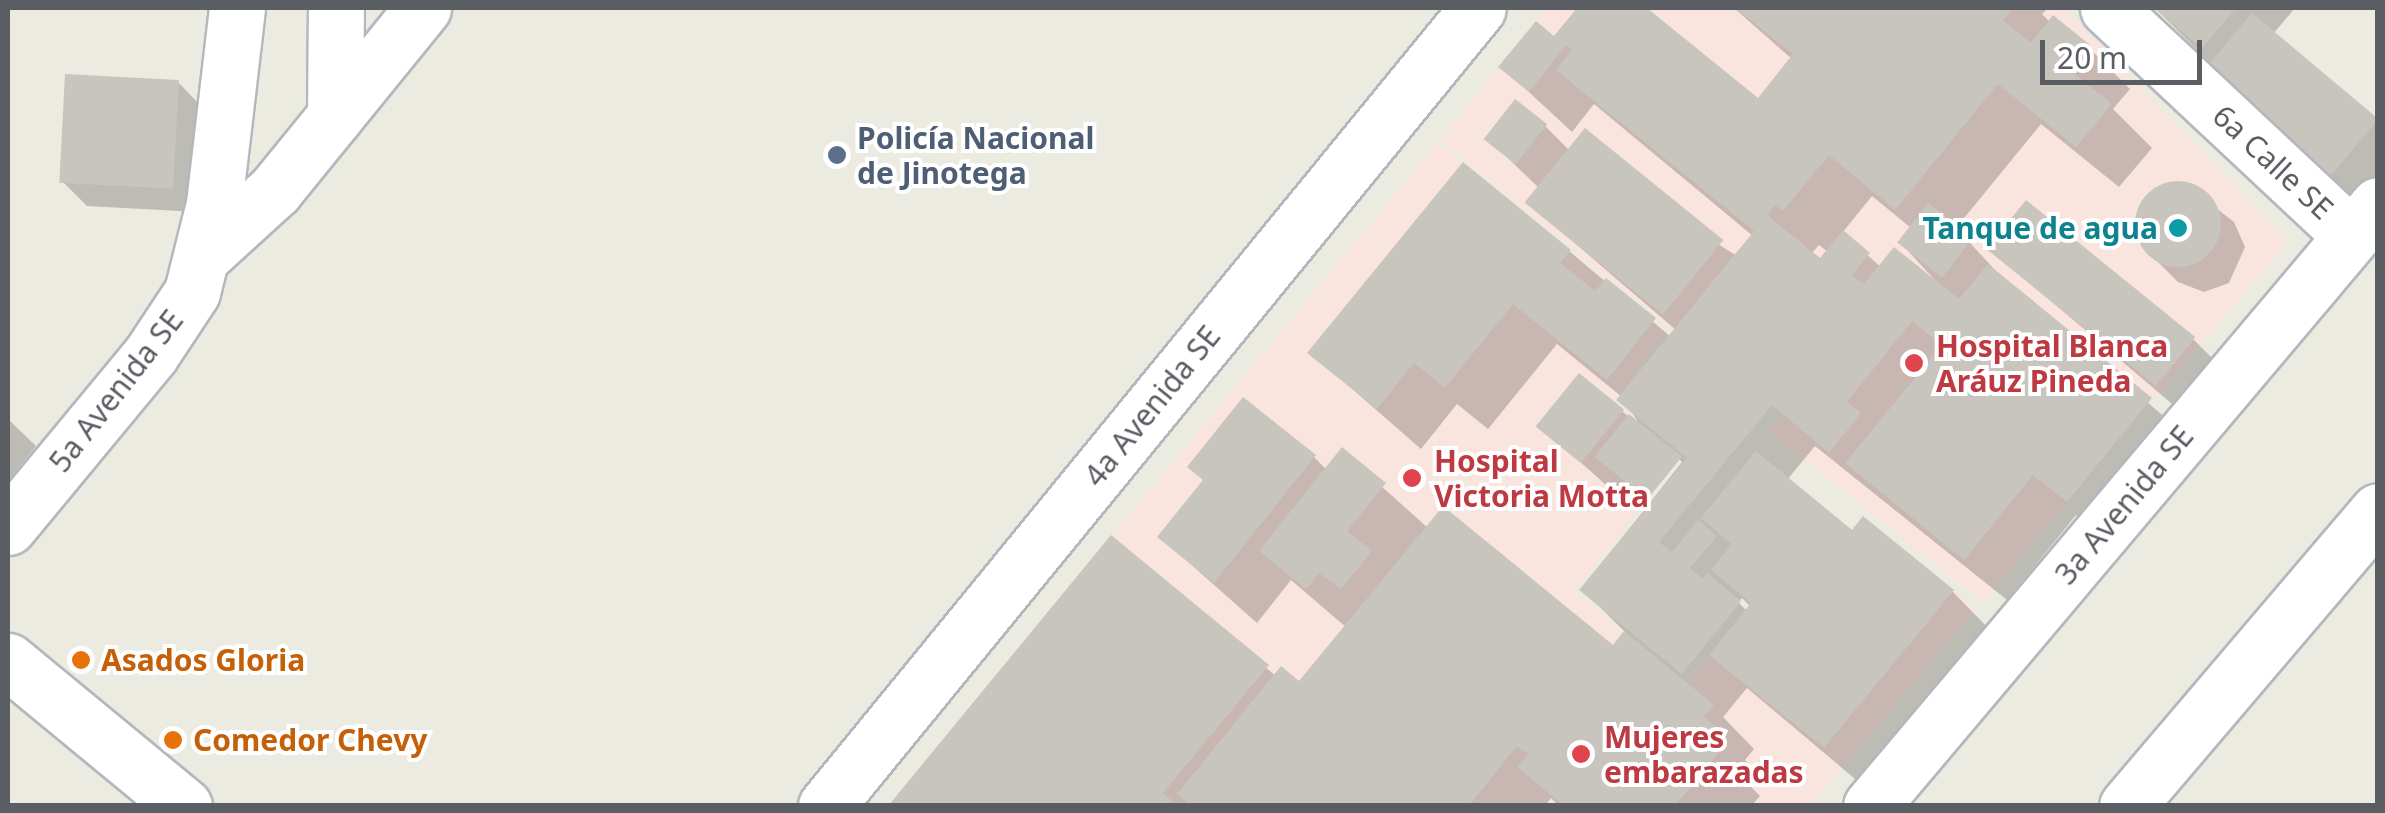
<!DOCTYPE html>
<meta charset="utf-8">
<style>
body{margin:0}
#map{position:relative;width:2385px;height:813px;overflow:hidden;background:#ecebe2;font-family:"Noto Sans",sans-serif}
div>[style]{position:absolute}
.medical>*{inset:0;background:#f9e4de}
.shadow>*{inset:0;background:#0003}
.building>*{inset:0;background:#c8c5bf;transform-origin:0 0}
.round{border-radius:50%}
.roads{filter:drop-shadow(2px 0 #b4b7bc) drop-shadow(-2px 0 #b4b7bc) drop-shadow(0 2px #b4b7bc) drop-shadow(0 -2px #b4b7bc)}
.minor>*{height:55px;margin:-27.5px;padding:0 27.5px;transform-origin:27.5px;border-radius:27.5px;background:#fff}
.dots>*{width:28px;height:28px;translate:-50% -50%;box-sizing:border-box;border:5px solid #fff;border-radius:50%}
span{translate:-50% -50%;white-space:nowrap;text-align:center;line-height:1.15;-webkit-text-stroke:8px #fff;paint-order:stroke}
.service-label{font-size:30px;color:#4e5e75;font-weight:700}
.left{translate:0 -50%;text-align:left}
.street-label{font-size:30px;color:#5a5d62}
.culture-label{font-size:30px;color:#0d838f;font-weight:700}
.right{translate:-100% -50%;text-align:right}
.health-label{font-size:30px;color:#be3a42;font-weight:700}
.food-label{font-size:30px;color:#c56008;font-weight:700}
.frame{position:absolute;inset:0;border:10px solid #5a5d62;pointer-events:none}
.scale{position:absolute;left:2040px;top:40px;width:162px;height:45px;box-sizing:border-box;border:5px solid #5a5d62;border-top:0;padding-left:12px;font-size:30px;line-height:35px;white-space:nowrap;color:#5a5d62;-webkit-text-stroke:8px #fff;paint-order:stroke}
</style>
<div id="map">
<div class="medical">
<i style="clip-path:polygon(1547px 8px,2064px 8px,2288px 241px,1983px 602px,1768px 431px,1782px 414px,1771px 406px,1660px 542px,1672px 552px,1698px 520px,1717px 536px,1690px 568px,1702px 578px,1707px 573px,1741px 601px,1682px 674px,1579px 590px,1686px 458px,1616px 400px,1673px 329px,1440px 140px)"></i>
<i style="clip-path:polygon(1438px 143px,1669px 330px,1613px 401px,1682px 457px,1574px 591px,1687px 682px,1751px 603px,1711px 570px,1732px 543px,1701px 518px,1756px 451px,1852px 529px,1863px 516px,1976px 609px,1810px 805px,888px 806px)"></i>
</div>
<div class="shadow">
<i style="clip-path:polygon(evenodd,1581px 8px,1644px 8px,1758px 101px,1792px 59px,1734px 8px,2048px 8px,2042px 14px,2051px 23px,2088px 47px,2130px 89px,2113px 109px,2152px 148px,2119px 187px,2041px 124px,1956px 228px,2010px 286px,2193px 441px,2111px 543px,2076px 515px,2007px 600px,1815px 446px,1787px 480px,1853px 533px,1952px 591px,1994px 634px,1867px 789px,1747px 688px,1723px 717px,1754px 749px,1745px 760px,1757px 772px,1748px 784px,1760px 796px,1751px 806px,1559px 806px,1551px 798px,1545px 806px,891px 806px,1111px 538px,1276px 676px,1300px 685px,1347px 628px,1291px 580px,1257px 623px,1160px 537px,1314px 457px,1327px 470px,1342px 451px,1428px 528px,1613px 648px,1626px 633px,1582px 589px,1682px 462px,1678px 458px,1643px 501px,1634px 492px,1625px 502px,1540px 426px,1622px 411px,1642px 428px,1622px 397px,1557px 344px,1488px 429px,1457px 404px,1421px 449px,1311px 353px,1569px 251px,1671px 337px,1676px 330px,1528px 203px,1540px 189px,1487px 138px,1545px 126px,1570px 151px,1737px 256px,1753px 236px,1594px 104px,1572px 132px,1502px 67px,1555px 40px,1581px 8px,1872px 196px,1911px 228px,1900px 242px,1942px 288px,1881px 267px,1842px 233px,1872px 196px,1581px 8px,1819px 245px,1828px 252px,1821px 262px,1811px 254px,1819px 245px,1581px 8px,1742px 598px,1751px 607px,1747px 611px,1738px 602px,1742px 598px)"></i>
<i style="clip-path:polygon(2155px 8px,2295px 8px,2273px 34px,2378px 123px,2378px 172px,2351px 203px)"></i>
<i style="clip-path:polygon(178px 82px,202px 107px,198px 212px,87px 206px,63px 182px)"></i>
<i style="clip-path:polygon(2185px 184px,2234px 222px,2245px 247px,2229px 283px,2204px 292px,2178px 282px,2153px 257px,2137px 221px,2158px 188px)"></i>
<i style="clip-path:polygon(1990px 249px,2193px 339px,2235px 381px,2198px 426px)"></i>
<i style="clip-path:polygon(8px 419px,36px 446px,8px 481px)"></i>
</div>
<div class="building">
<i style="clip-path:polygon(1577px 8px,1647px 8px,1758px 98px,1793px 54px,1735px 8px,2013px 8px,2003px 20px,2031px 43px,2053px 15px,2090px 45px,2069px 70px,2112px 104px,2076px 147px,1998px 84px,1895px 210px,1829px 155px,1783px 211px,1775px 205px,1767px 215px,1820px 258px,1843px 230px,1870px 253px,1852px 275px,1864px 284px,1894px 247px,1959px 299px,1988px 264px,2152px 398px,2067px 502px,2033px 475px,1964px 560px,1845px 463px,1942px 345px,1912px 321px,1847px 402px,1861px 413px,1829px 453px,1772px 405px,1659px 542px,1672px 552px,1698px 520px,1717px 536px,1690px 568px,1703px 579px,1707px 573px,1741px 601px,1682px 674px,1579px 590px,1687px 458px,1616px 400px,1754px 231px,1556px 70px,1572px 50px,1566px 45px,1529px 92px,1498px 67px,1536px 21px,1554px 36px)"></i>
<i style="clip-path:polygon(2154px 8px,2236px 8px,2202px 48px)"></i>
<i style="left:2252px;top:13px;width:165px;height:80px;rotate:40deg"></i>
<i style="left:65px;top:74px;width:114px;height:109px;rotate:3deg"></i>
<i style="left:1515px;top:99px;width:41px;height:51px;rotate:38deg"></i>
<i style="left:1585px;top:128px;width:178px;height:96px;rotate:39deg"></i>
<i style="clip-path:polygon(1463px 162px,1571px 250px,1560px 263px,1595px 291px,1606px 278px,1656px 318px,1607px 380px,1513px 304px,1445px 388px,1414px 363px,1377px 409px,1307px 353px)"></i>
<i class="round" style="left:2135px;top:181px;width:86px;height:86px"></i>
<i style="left:2026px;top:200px;width:218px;height:63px;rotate:39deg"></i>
<i style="left:1928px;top:203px;width:57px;height:50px;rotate:38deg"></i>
<i style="left:1579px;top:373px;width:58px;height:69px;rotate:39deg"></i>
<i style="clip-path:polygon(1243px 397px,1316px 455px,1214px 583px,1157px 537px,1203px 480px,1187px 467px)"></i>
<i style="left:1629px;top:414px;width:68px;height:55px;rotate:39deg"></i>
<i style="clip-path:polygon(1342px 447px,1386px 483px,1347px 531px,1372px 551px,1341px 589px,1319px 573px,1306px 589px,1259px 551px)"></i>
<i style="clip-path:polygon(1756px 451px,1852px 530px,1863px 516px,1954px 590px,1824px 748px,1709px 655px,1751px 603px,1711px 570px,1732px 544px,1701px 518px)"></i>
<i style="clip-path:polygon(1443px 506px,1613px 645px,1624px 631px,1714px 705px,1704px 717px,1717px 728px,1706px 741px,1719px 752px,1675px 806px,1564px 806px,1517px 767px,1528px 754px,1517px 746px,1469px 806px,1191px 806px,1177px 794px,1281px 666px,1299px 681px)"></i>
<i style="clip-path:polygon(1111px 535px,1269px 665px,1163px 793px,1178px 806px,888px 806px)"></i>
</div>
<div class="roads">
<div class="minor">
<i style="left:2108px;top:8px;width:333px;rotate:43.1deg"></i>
<i style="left:335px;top:116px;width:108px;rotate:-89.5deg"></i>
<i style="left:205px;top:254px;width:95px;rotate:-42.4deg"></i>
<i style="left:275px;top:190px;width:235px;rotate:-50.9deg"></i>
<i style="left:8px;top:527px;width:224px;rotate:-50.4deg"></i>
<i style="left:151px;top:354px;width:74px;rotate:-56.5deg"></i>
<i style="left:192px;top:292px;width:91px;rotate:-76deg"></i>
<i style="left:214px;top:204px;width:197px;rotate:-83.3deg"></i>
<i style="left:8px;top:661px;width:228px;rotate:39.5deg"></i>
<i style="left:826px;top:806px;width:1030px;rotate:-50.75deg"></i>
<i style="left:1871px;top:806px;width:786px;rotate:-49.85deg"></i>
<i style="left:2127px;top:806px;width:387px;rotate:-49.6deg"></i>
</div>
</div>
<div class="dots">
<i style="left:837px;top:155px;background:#5c6f8a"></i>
<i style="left:2178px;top:228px;background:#0f9aa8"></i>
<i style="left:1914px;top:363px;background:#e0444e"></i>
<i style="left:1412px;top:478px;background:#e0444e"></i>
<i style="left:81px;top:660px;background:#e8710a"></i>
<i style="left:173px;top:740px;background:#e8710a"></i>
<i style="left:1581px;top:754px;background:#e0444e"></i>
</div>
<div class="service-label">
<span class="left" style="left:857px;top:155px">Policía Nacional<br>de Jinotega</span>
</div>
<div class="street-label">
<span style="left:2273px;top:162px;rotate:43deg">6a Calle SE</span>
<span style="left:116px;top:391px;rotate:-52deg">5a Avenida SE</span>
<span style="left:1152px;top:406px;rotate:-51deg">4a Avenida SE</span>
<span style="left:2124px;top:505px;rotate:-50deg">3a Avenida SE</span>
</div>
<div class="culture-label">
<span class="right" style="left:2158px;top:228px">Tanque de agua</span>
</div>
<div class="health-label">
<span class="left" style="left:1936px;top:363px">Hospital Blanca<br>Aráuz Pineda</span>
<span class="left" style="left:1434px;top:478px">Hospital<br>Victoria Motta</span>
<span class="left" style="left:1604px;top:754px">Mujeres<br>embarazadas</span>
</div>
<div class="food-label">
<span class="left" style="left:101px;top:660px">Asados Gloria</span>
<span class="left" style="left:193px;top:740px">Comedor Chevy</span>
</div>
<div class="frame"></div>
<div class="scale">20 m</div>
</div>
